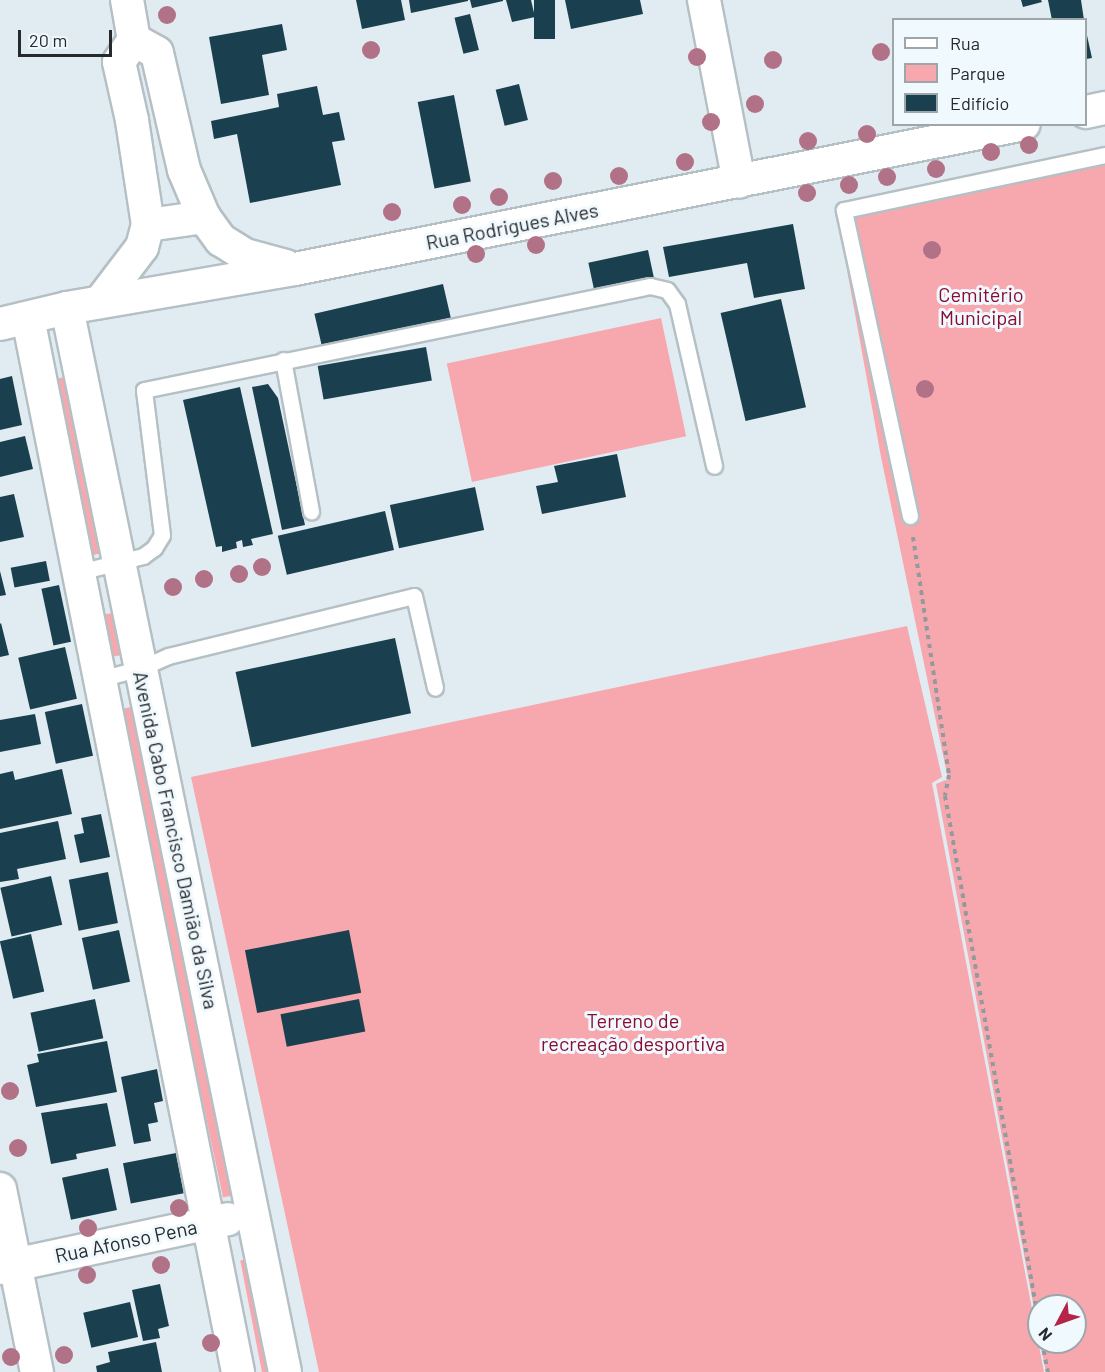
<!DOCTYPE html>
<meta charset="utf-8">
<style>
body{margin:0}
#map{position:relative;width:1105px;height:1372px;overflow:hidden;background:#e1ecf2;font-family:Barlow,sans-serif}
div>[style]{position:absolute}
.green>*{inset:0;background:#f7a8af;transform-origin:0 0}
.building>*{inset:0;background:#1a404f;transform-origin:0 0}
.path>*{height:4px;margin-top:-2px;transform-origin:0;background:repeating-linear-gradient(90deg,#929a9e 0 4.5px,transparent 0 9px)}
.roads{filter:drop-shadow(2px 0 #b5c0c5) drop-shadow(-2px 0 #b5c0c5) drop-shadow(0 2px #b5c0c5) drop-shadow(0 -2px #b5c0c5)}
.service>*{height:15px;margin:-7.5px;padding:0 7.5px;transform-origin:7.5px;border-radius:7.5px;background:#fff}
.minor>*{height:32px;margin:-16px;padding:0 16px;transform-origin:16px;border-radius:16px;background:#fff}
.trees>*{width:18px;height:18px;margin:-9px;border-radius:50%;background:#b17187}
span{translate:-50% -50%;white-space:nowrap;text-align:center;line-height:1.15;-webkit-text-stroke:6px #f0f9fe;paint-order:stroke}
.street-label{font-size:20px;color:#262a2c}
.park-label{font-size:20px;color:#8a0c30}
.legend{position:absolute;left:892px;top:18px;width:195px;height:108px;box-sizing:border-box;background:#f0f9fe;border:2px solid #9fa6aa;margin:0;padding:8px 10px;list-style:none;font-size:18px;color:#262a2c}
.legend li{display:flex;align-items:center;gap:12px;height:30px}
.legend b{width:30px;border:2px solid #9fa6aa}
.north{position:absolute;left:1027px;top:1294px;width:60px;height:60px;box-sizing:border-box;background:#f0f9fe;border:2px solid #9fa6aa;border-radius:50%;rotate:229deg;font-size:16px;font-weight:700;line-height:24px;text-align:center;color:#262a2c}
.north::after{content:'';display:block;margin:auto;width:21px;height:27px;background:#b62548;clip-path:polygon(50% 0,100% 100%,50% 72%,0 100%)}
.scale{position:absolute;left:18px;top:30px;width:94px;height:27px;box-sizing:border-box;border:3px solid #262a2c;border-top:0;padding-left:8px;font-size:18px;line-height:21px;white-space:nowrap;color:#262a2c;-webkit-text-stroke:4px #f0f9fe;paint-order:stroke}
</style>
<div id="map">
<div class="green">
<i style="clip-path:polygon(1105px 153px,1105px 1372px,1046px 1372px,1040px 1342px,1075px 1342px,1075px 1306px,1039px 1306px,1039px 1335px,936px 784px,948px 779px,881px 457px,836px 209px)"></i>
<i style="left:661px;top:318px;width:121px;height:219px;rotate:78deg"></i>
<i style="left:65px;top:377px;width:180px;height:9px;rotate:79deg"></i>
<i style="left:112px;top:613px;width:43px;height:9px;rotate:79deg"></i>
<i style="clip-path:polygon(907px 626px,942px 777px,932px 783px,1044px 1372px,319px 1372px,191px 777px)"></i>
<i style="left:131px;top:707px;width:499px;height:12px;rotate:78deg"></i>
<i style="left:253px;top:1258px;width:116px;height:13px;rotate:79deg"></i>
</div>
<div class="building">
<i style="clip-path:polygon(356px 0,401px 0,405px 20px,362px 29px)"></i>
<i style="clip-path:polygon(409px 0,468px 0,468px 1px,411px 13px)"></i>
<i style="clip-path:polygon(470px 0,503px 0,503px 1px,472px 8px)"></i>
<i style="clip-path:polygon(506px 0,531px 0,535px 17px,512px 22px)"></i>
<i style="left:534px;top:0;width:21px;height:39px"></i>
<i style="clip-path:polygon(565px 0,640px 0,643px 14px,571px 29px)"></i>
<i style="clip-path:polygon(1021px 0,1041px 0,1042px 2px,1023px 7px)"></i>
<i style="clip-path:polygon(1048px 0,1081px 0,1084px 20px,1052px 20px)"></i>
<i style="left:470px;top:14px;width:37px;height:16px;rotate:76deg"></i>
<i style="clip-path:polygon(282px 24px,287px 50px,262px 55px,269px 95px,221px 104px,209px 37px)"></i>
<i style="clip-path:polygon(1086px 31px,1092px 58px,1086px 59px)"></i>
<i style="left:519px;top:84px;width:37px;height:24px;rotate:76deg"></i>
<i style="clip-path:polygon(317px 86px,323px 115px,339px 112px,345px 140px,332px 142px,341px 185px,250px 203px,237px 134px,214px 139px,211px 121px,279px 107px,277px 94px)"></i>
<i style="left:454px;top:95px;width:88px;height:37px;rotate:79deg"></i>
<i style="clip-path:polygon(793px 224px,805px 289px,754px 298px,747px 263px,669px 277px,663px 247px)"></i>
<i style="left:648px;top:250px;width:30px;height:61px;rotate:78deg"></i>
<i style="left:443px;top:284px;width:35px;height:132px;rotate:77deg"></i>
<i style="left:781px;top:299px;width:111px;height:62px;rotate:77deg"></i>
<i style="left:426px;top:347px;width:34px;height:110px;rotate:80deg"></i>
<i style="clip-path:polygon(12px 376px,22px 425px,0 430px,0 379px)"></i>
<i style="clip-path:polygon(268px 384px,278px 398px,305px 525px,282px 530px,252px 387px)"></i>
<i style="clip-path:polygon(240px 387px,273px 534px,251px 539px,253px 545px,243px 547px,242px 540px,236px 542px,237px 548px,222px 552px,222px 546px,216px 547px,183px 400px)"></i>
<i style="clip-path:polygon(25px 436px,33px 469px,0 477px,0 442px)"></i>
<i style="clip-path:polygon(617px 454px,626px 497px,542px 514px,536px 486px,558px 482px,554px 466px)"></i>
<i style="left:475px;top:487px;width:44px;height:87px;rotate:78deg"></i>
<i style="clip-path:polygon(14px 494px,24px 537px,0 542px,0 497px)"></i>
<i style="left:385px;top:511px;width:40px;height:110px;rotate:77deg"></i>
<i style="left:46px;top:561px;width:20px;height:36px;rotate:79deg"></i>
<i style="clip-path:polygon(0 571px,6px 595px,0 596px)"></i>
<i style="left:59px;top:585px;width:58px;height:18px;rotate:78deg"></i>
<i style="clip-path:polygon(1px 623px,9px 655px,0 657px,0 624px)"></i>
<i style="left:395px;top:638px;width:77px;height:163px;rotate:78deg"></i>
<i style="left:65px;top:647px;width:53px;height:48px;rotate:77deg"></i>
<i style="left:82px;top:704px;width:53px;height:38px;rotate:78deg"></i>
<i style="clip-path:polygon(35px 714px,41px 744px,0 752px,0 720px)"></i>
<i style="clip-path:polygon(62px 769px,72px 814px,0 829px,0 774px,13px 771px,15px 780px)"></i>
<i style="clip-path:polygon(101px 814px,110px 857px,80px 863px,74px 835px,84px 833px,81px 818px)"></i>
<i style="clip-path:polygon(58px 821px,66px 859px,17px 869px,19px 879px,0 882px,0 833px)"></i>
<i style="left:108px;top:872px;width:52px;height:40px;rotate:79deg"></i>
<i style="left:51px;top:876px;width:50px;height:52px;rotate:77deg"></i>
<i style="left:119px;top:930px;width:53px;height:38px;rotate:78deg"></i>
<i style="left:349px;top:930px;width:64px;height:106px;rotate:79deg"></i>
<i style="left:31px;top:934px;width:59px;height:32px;rotate:77deg"></i>
<i style="left:95px;top:999px;width:40px;height:66px;rotate:78deg"></i>
<i style="left:359px;top:999px;width:33px;height:80px;rotate:79deg"></i>
<i style="clip-path:polygon(107px 1041px,117px 1092px,36px 1107px,27px 1065px,39px 1062px,37px 1054px)"></i>
<i style="clip-path:polygon(157px 1069px,163px 1101px,154px 1103px,158px 1122px,148px 1124px,151px 1141px,134px 1144px,121px 1077px)"></i>
<i style="clip-path:polygon(107px 1103px,116px 1146px,76px 1154px,77px 1159px,51px 1164px,41px 1113px)"></i>
<i style="left:176px;top:1153px;width:41px;height:54px;rotate:79deg"></i>
<i style="left:108px;top:1168px;width:43px;height:47px;rotate:78deg"></i>
<i style="clip-path:polygon(160px 1284px,169px 1326px,158px 1329px,160px 1338px,143px 1341px,132px 1290px)"></i>
<i style="left:130px;top:1302px;width:36px;height:48px;rotate:77deg"></i>
<i style="clip-path:polygon(156px 1342px,162px 1372px,97px 1372px,96px 1366px,110px 1362px,108px 1352px)"></i>
</div>
<div class="path">
<i style="left:913px;top:537px;width:241px;rotate:81.4deg"></i>
<i style="left:949px;top:775px;width:21px;rotate:101deg"></i>
<i style="left:945px;top:796px;width:535px;rotate:79.89deg"></i>
<i style="left:1042px;top:1342px;width:31px;rotate:79deg"></i>
</div>
<div class="roads">
<div class="service">
<i style="left:283px;top:360px;width:154px;rotate:79.5deg"></i>
<i style="left:910px;top:516px;width:313px;rotate:-102.2deg"></i>
<i style="left:844px;top:210px;width:267px;rotate:-11.9deg"></i>
<i style="left:79px;top:572px;width:66px;rotate:-14deg"></i>
<i style="left:143px;top:556px;width:14px;rotate:-36deg"></i>
<i style="left:154px;top:548px;width:15px;rotate:-58deg"></i>
<i style="left:162px;top:535px;width:146px;rotate:-97.1deg"></i>
<i style="left:144px;top:390px;width:517px;rotate:-11.61deg"></i>
<i style="left:650px;top:286px;width:17px;rotate:13deg"></i>
<i style="left:667px;top:290px;width:17px;rotate:54deg"></i>
<i style="left:677px;top:304px;width:166px;rotate:77.1deg"></i>
<i style="left:100px;top:679px;width:42px;rotate:-15deg"></i>
<i style="left:141px;top:668px;width:30px;rotate:-24deg"></i>
<i style="left:168px;top:656px;width:253px;rotate:-13.7deg"></i>
<i style="left:414px;top:596px;width:94px;rotate:77.1deg"></i>
</div>
<div class="minor">
<i style="left:704px;top:0;width:185px;rotate:79.1deg"></i>
<i style="left:134px;top:40px;width:26px;rotate:29deg"></i>
<i style="left:157px;top:53px;width:120px;rotate:77deg"></i>
<i style="left:184px;top:170px;width:51px;rotate:66.9deg"></i>
<i style="left:204px;top:217px;width:29px;rotate:54deg"></i>
<i style="left:221px;top:240px;width:28px;rotate:32deg"></i>
<i style="left:245px;top:255px;width:42px;rotate:15deg"></i>
<i style="left:1086px;top:112px;width:19px;rotate:-12deg"></i>
<i style="left:148px;top:225px;width:57px;rotate:-8.1deg"></i>
<i style="left:101px;top:301px;width:68px;rotate:-52.8deg"></i>
<i style="left:142px;top:247px;width:23px;rotate:-75deg"></i>
<i style="left:148px;top:225px;width:106px;rotate:-98.7deg"></i>
<i style="left:132px;top:120px;width:59px;rotate:-102.6deg"></i>
<i style="left:119px;top:62px;width:27px;rotate:-56deg"></i>
<i style="left:134px;top:40px;width:41px;rotate:-99.9deg"></i>
<i style="left:67px;top:308px;width:1086px;rotate:78.42deg"></i>
<i style="left:28px;top:318px;width:1075px;rotate:78.73deg"></i>
<i style="left:0;top:324px;width:69px;rotate:-13.4deg"></i>
<i style="left:67px;top:308px;width:231px;rotate:-9.7deg"></i>
<i style="left:295px;top:269px;width:743px;rotate:-11.25deg"></i>
<i style="left:0;top:1189px;width:187px;rotate:78.6deg"></i>
<i style="left:0;top:1268px;width:233px;rotate:-12.1deg"></i>
</div>
</div>
<div class="trees">
<i style="left:167px;top:15px"></i>
<i style="left:371px;top:50px"></i>
<i style="left:881px;top:52px"></i>
<i style="left:697px;top:57px"></i>
<i style="left:773px;top:60px"></i>
<i style="left:755px;top:104px"></i>
<i style="left:711px;top:122px"></i>
<i style="left:867px;top:134px"></i>
<i style="left:808px;top:141px"></i>
<i style="left:1029px;top:145px"></i>
<i style="left:991px;top:152px"></i>
<i style="left:685px;top:162px"></i>
<i style="left:936px;top:169px"></i>
<i style="left:619px;top:176px"></i>
<i style="left:887px;top:177px"></i>
<i style="left:553px;top:181px"></i>
<i style="left:849px;top:185px"></i>
<i style="left:807px;top:193px"></i>
<i style="left:499px;top:197px"></i>
<i style="left:462px;top:205px"></i>
<i style="left:392px;top:212px"></i>
<i style="left:536px;top:245px"></i>
<i style="left:932px;top:250px"></i>
<i style="left:476px;top:254px"></i>
<i style="left:925px;top:389px"></i>
<i style="left:262px;top:567px"></i>
<i style="left:239px;top:574px"></i>
<i style="left:204px;top:579px"></i>
<i style="left:173px;top:587px"></i>
<i style="left:10px;top:1091px"></i>
<i style="left:18px;top:1148px"></i>
<i style="left:179px;top:1208px"></i>
<i style="left:88px;top:1228px"></i>
<i style="left:161px;top:1265px"></i>
<i style="left:87px;top:1275px"></i>
<i style="left:211px;top:1343px"></i>
<i style="left:64px;top:1355px"></i>
<i style="left:11px;top:1357px"></i>
</div>
<div class="street-label">
<span style="left:512px;top:226px;rotate:-11deg">Rua Rodrigues Alves</span>
<span style="left:176px;top:840px;rotate:78deg">Avenida Cabo Francisco Damião da Silva</span>
<span style="left:126px;top:1241px;rotate:-12deg">Rua Afonso Pena</span>
</div>
<div class="park-label">
<span style="left:981px;top:306px">Cemitério<br>Municipal</span>
<span style="left:633px;top:1032px">Terreno de<br>recreação desportiva</span>
</div>
<ul class="legend">
<li><b style="height:8px;background:#fff"></b>Rua</li>
<li><b style="height:16px;background:#f7a8af"></b>Parque</li>
<li><b style="height:16px;background:#1a404f"></b>Edifício</li>
</ul>
<div class="north">N</div>
<div class="scale">20 m</div>
</div>
